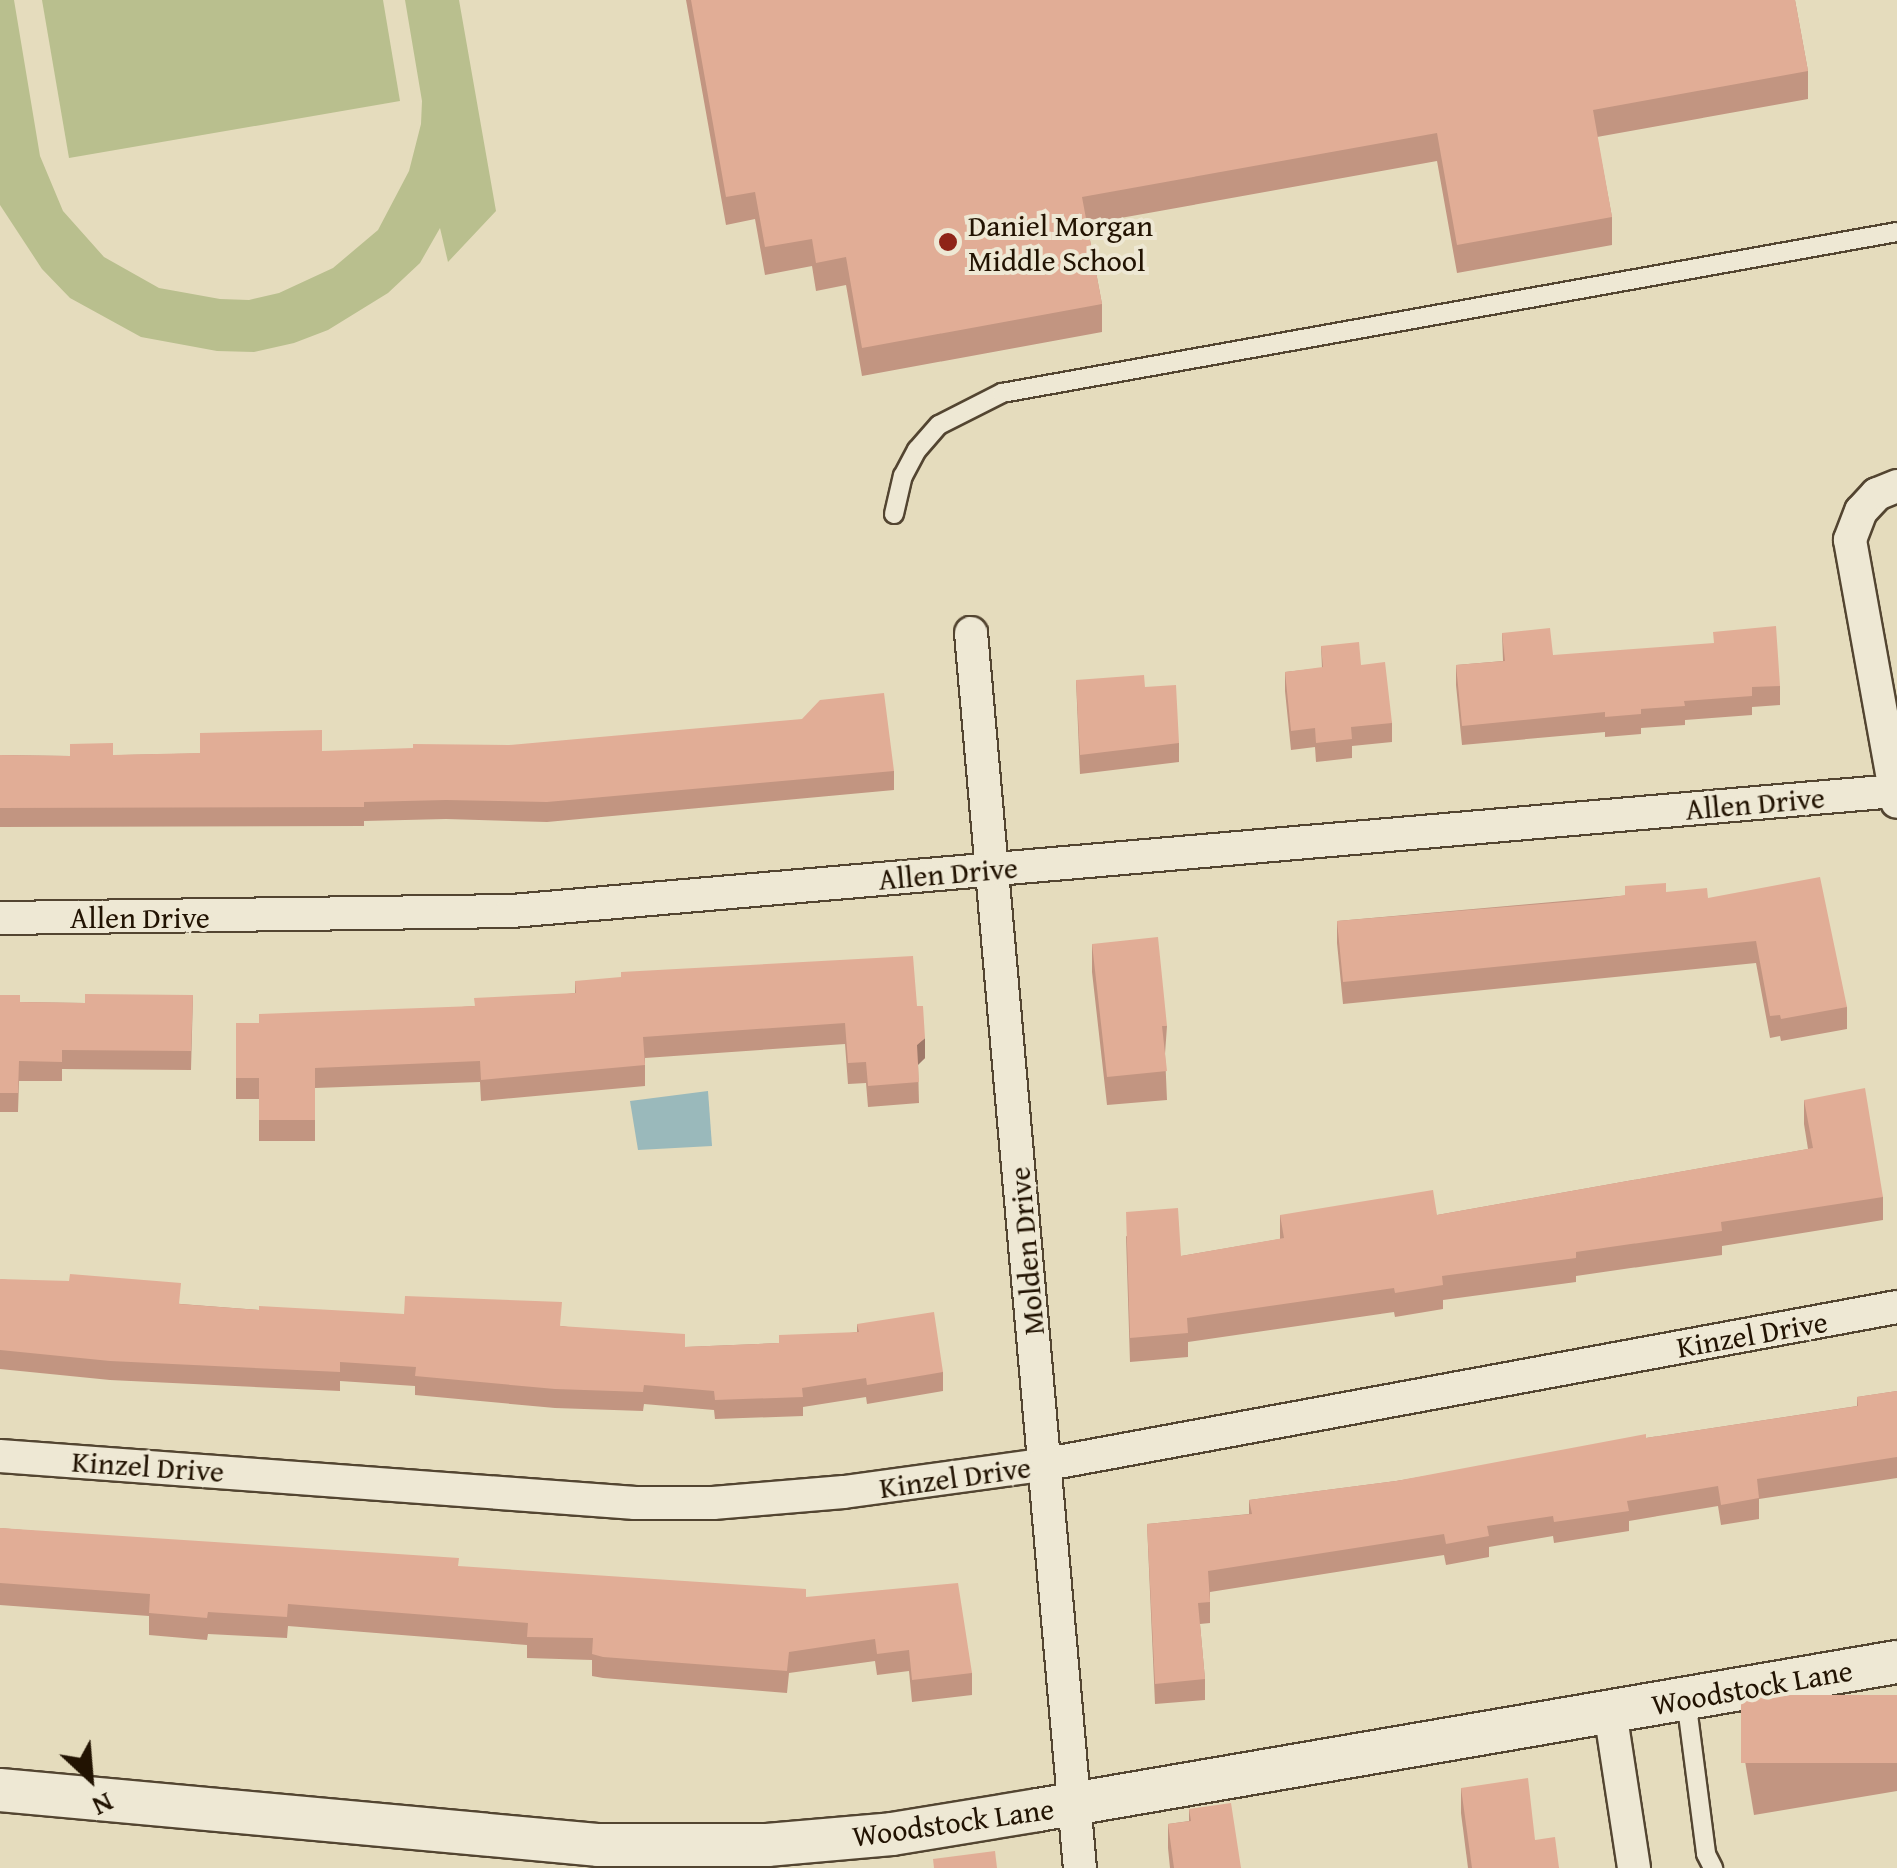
<!DOCTYPE html>
<style>
body{margin:0}
#map{position:relative;width:1897px;height:1868px;overflow:hidden;background:#e5dcbd;font-family:"Gentium Book Plus",serif}
div>[style]{position:absolute}
.green>*{inset:0;background:#b9bf8e}
.water>*{inset:0;background:#9ab9bb}
.roads{filter:drop-shadow(2px 0 #534531) drop-shadow(-2px 0 #534531) drop-shadow(0 2px #534531) drop-shadow(0 -2px #534531)}
.service>*{height:18px;margin:-9px;padding:0 9px;transform-origin:9px;border-radius:9px;background:#eee8d4}
.minor>*{height:32px;margin:-16px;padding:0 16px;transform-origin:16px;border-radius:16px;background:#eee8d4}
.tertiary>*{height:42px;margin:-21px;padding:0 21px;transform-origin:21px;border-radius:21px;background:#eee8d4}
.wall>*{inset:0;background:#c29581}
.shaded-wall>*{inset:0;background:#9e7969}
.building>*{inset:0;background:#e1ad96;transform-origin:0 0}
.dots>*{width:28px;height:28px;translate:-50% -50%;box-sizing:border-box;border:5px solid #eee8d4;border-radius:50%}
span{translate:-50% -50%;white-space:nowrap;text-align:center;line-height:1.15;-webkit-text-stroke:8px #eee8d4;paint-order:stroke}
.poi-label{font-size:30px;color:#221302}
.left{translate:0 -50%;text-align:left}
.street-label{font-size:30px;color:#221302}
.north{position:absolute;left:40px;top:1728px;width:100px;height:100px;-webkit-text-stroke:8px #eee8d4;paint-order:stroke;rotate:154deg;font-size:28px;font-weight:700;line-height:40px;text-align:center;color:#221302}
.north::after{content:'';display:block;margin:auto;width:35px;height:45px;background:#221302;clip-path:polygon(50% 0,100% 100%,50% 72%,0 100%)}
</style>
<div id="map">
<div class="green">
<i style="clip-path:polygon(0 0,14px 0,40px 156px,63px 211px,104px 257px,159px 288px,220px 299px,249px 300px,279px 293px,333px 268px,378px 230px,409px 171px,421px 124px,422px 101px,405px 0,459px 0,496px 211px,448px 262px,440px 228px,420px 263px,388px 293px,328px 330px,294px 343px,254px 352px,217px 351px,141px 337px,70px 298px,42px 269px,0 205px)"></i>
<i style="clip-path:polygon(42px 0,383px 0,400px 101px,69px 158px)"></i>
</div>
<div class="water">
<i style="clip-path:polygon(708px 1091px,712px 1146px,638px 1150px,630px 1101px)"></i>
</div>
<div class="roads">
<div class="service">
<i style="left:894px;top:514px;width:39px;rotate:-77deg"></i>
<i style="left:903px;top:476px;width:30px;rotate:-62deg"></i>
<i style="left:917px;top:450px;width:33px;rotate:-49deg"></i>
<i style="left:939px;top:425px;width:71px;rotate:-26.9deg"></i>
<i style="left:1002px;top:393px;width:909px;rotate:-10.2deg"></i>
<i style="left:1686px;top:1699px;width:156px;rotate:82.6deg"></i>
<i style="left:1706px;top:1854px;width:16px;rotate:63deg"></i>
</div>
<div class="minor">
<i style="left:1897px;top:486px;width:22px;rotate:158deg"></i>
<i style="left:1877px;top:494px;width:23px;rotate:133deg"></i>
<i style="left:1861px;top:511px;width:31px;rotate:111deg"></i>
<i style="left:1850px;top:540px;width:266px;rotate:79.8deg"></i>
<i style="left:971px;top:633px;width:1240px;rotate:84.96deg"></i>
<i style="left:0;top:918px;width:512px;rotate:-0.78deg"></i>
<i style="left:512px;top:911px;width:1388px;rotate:-4.96deg"></i>
<i style="left:0;top:1456px;width:637px;rotate:4.23deg"></i>
<i style="left:635px;top:1503px;width:78px"></i>
<i style="left:713px;top:1503px;width:131px;rotate:-4.8deg"></i>
<i style="left:844px;top:1492px;width:200px;rotate:-7.8deg"></i>
<i style="left:1042px;top:1465px;width:869px;rotate:-10.47deg"></i>
<i style="left:1610px;top:1711px;width:159px;rotate:81.3deg"></i>
</div>
<div class="tertiary">
<i style="left:0;top:1790px;width:602px;rotate:5.25deg"></i>
<i style="left:599px;top:1845px;width:168px"></i>
<i style="left:767px;top:1845px;width:125px;rotate:-5deg"></i>
<i style="left:892px;top:1834px;width:148px;rotate:-9.3deg"></i>
<i style="left:1038px;top:1810px;width:872px;rotate:-9.78deg"></i>
</div>
</div>
<div class="wall">
<i style="clip-path:polygon(686px 0,1795px 0,1808px 71px,1808px 99px,1597px 137px,1612px 217px,1612px 245px,1457px 273px,1437px 161px,1087px 224px,1102px 304px,1102px 332px,862px 376px,846px 285px,816px 291px,812px 266px,765px 275px,755px 219px,726px 225px)"></i>
<i style="clip-path:polygon(1502px 633px,1553px 655px,1780px 686px,1780px 705px,1752px 707px,1752px 715px,1685px 720px,1685px 725px,1641px 728px,1641px 734px,1605px 737px,1605px 732px,1462px 745px,1456px 685px,1456px 665px,1503px 661px)"></i>
<i style="clip-path:polygon(1321px 646px,1361px 665px,1392px 723px,1392px 742px,1352px 746px,1352px 758px,1316px 762px,1315px 747px,1291px 750px,1285px 691px,1285px 672px,1322px 668px)"></i>
<i style="clip-path:polygon(1076px 680px,1145px 687px,1179px 743px,1179px 762px,1080px 774px)"></i>
<i style="clip-path:polygon(322px 751px,894px 771px,894px 790px,547px 822px,446px 819px,364px 821px,364px 826px,0 827px,0 755px,70px 756px)"></i>
<i style="clip-path:polygon(1666px 892px,1708px 898px,1847px 1007px,1847px 1029px,1781px 1041px,1780px 1036px,1770px 1038px,1756px 963px,1343px 1004px,1337px 943px,1337px 921px)"></i>
<i style="clip-path:polygon(1092px 944px,1167px 1026px,1165px 1054px,1167px 1100px,1107px 1105px,1092px 972px)"></i>
<i style="clip-path:polygon(575px 981px,917px 1006px,925px 1058px,918px 1064px,919px 1103px,868px 1107px,866px 1083px,848px 1084px,845px 1044px,645px 1058px,645px 1086px,481px 1101px,480px 1082px,315px 1088px,315px 1141px,259px 1141px,259px 1099px,236px 1099px,236px 1044px,259px 1023px,474px 1006px,575px 993px)"></i>
<i style="clip-path:polygon(0 995px,20px 1002px,85px 1003px,193px 995px,191px 1070px,62px 1069px,62px 1081px,19px 1081px,18px 1112px,0 1112px)"></i>
<i style="clip-path:polygon(1804px 1100px,1883px 1197px,1883px 1220px,1722px 1246px,1722px 1255px,1576px 1276px,1576px 1282px,1443px 1300px,1443px 1309px,1395px 1317px,1394px 1312px,1188px 1342px,1188px 1357px,1130px 1362px,1126px 1236px,1181px 1256px,1280px 1239px,1280px 1215px,1437px 1215px,1808px 1149px,1804px 1124px)"></i>
<i style="clip-path:polygon(0 1279px,181px 1304px,259px 1310px,562px 1326px,685px 1347px,779px 1343px,857px 1332px,857px 1324px,943px 1372px,943px 1391px,867px 1404px,866px 1397px,803px 1407px,803px 1416px,715px 1419px,714px 1410px,644px 1404px,643px 1411px,555px 1408px,415px 1395px,415px 1386px,340px 1381px,340px 1391px,110px 1380px,0 1369px)"></i>
<i style="clip-path:polygon(1897px 1391px,1897px 1478px,1759px 1499px,1759px 1519px,1721px 1525px,1718px 1506px,1629px 1521px,1629px 1531px,1554px 1543px,1553px 1536px,1489px 1547px,1489px 1557px,1446px 1565px,1444px 1555px,1210px 1592px,1210px 1623px,1200px 1624px,1205px 1679px,1205px 1700px,1155px 1704px,1147px 1524px,1249px 1514px,1249px 1500px,1396px 1481px,1646px 1438px,1857px 1406px,1857px 1397px)"></i>
<i style="clip-path:polygon(0 1528px,806px 1597px,972px 1673px,972px 1695px,912px 1702px,909px 1671px,877px 1675px,875px 1661px,789px 1673px,787px 1693px,603px 1678px,592px 1676px,592px 1660px,527px 1658px,527px 1645px,288px 1626px,287px 1638px,208px 1634px,207px 1640px,149px 1635px,149px 1616px,0 1605px)"></i>
<i style="clip-path:polygon(1897px 1695px,1897px 1791px,1754px 1815px,1743px 1749px,1743px 1721px)"></i>
<i style="clip-path:polygon(1461px 1788px,1535px 1840px,1559px 1868px,1468px 1868px,1461px 1813px)"></i>
<i style="clip-path:polygon(1189px 1809px,1241px 1868px,1170px 1868px,1168px 1848px,1168px 1824px,1189px 1821px)"></i>
</div>
<div class="shaded-wall">
<i style="clip-path:polygon(925px 1038px,925px 1058px,917px 1066px,917px 1045px)"></i>
</div>
<div class="building">
<i style="clip-path:polygon(691px 0,1795px 0,1808px 71px,1593px 110px,1612px 217px,1457px 245px,1437px 133px,1082px 197px,1102px 304px,862px 348px,846px 257px,816px 263px,812px 239px,765px 247px,755px 192px,726px 197px)"></i>
<i style="clip-path:polygon(1776px 626px,1780px 686px,1752px 687px,1752px 696px,1684px 701px,1685px 706px,1641px 709px,1641px 714px,1605px 717px,1605px 712px,1462px 726px,1456px 665px,1505px 661px,1502px 633px,1550px 628px,1553px 655px,1714px 643px,1713px 632px)"></i>
<i style="clip-path:polygon(1359px 642px,1361px 665px,1385px 662px,1392px 723px,1351px 727px,1352px 739px,1316px 743px,1315px 728px,1291px 731px,1285px 672px,1323px 667px,1321px 646px)"></i>
<i style="clip-path:polygon(1144px 675px,1145px 687px,1176px 685px,1179px 743px,1080px 755px,1076px 680px)"></i>
<i style="clip-path:polygon(884px 693px,894px 771px,547px 802px,446px 800px,364px 802px,364px 807px,0 808px,0 755px,70px 756px,70px 744px,113px 743px,113px 755px,200px 753px,200px 733px,322px 730px,322px 751px,413px 748px,413px 744px,509px 745px,802px 719px,820px 700px)"></i>
<i style="clip-path:polygon(1820px 877px,1847px 1007px,1781px 1019px,1780px 1015px,1770px 1016px,1756px 941px,1343px 982px,1337px 921px,1601px 899px,1625px 895px,1625px 886px,1666px 883px,1666px 892px,1707px 888px,1708px 898px)"></i>
<i style="clip-path:polygon(1158px 937px,1167px 1026px,1162px 1026px,1167px 1071px,1107px 1077px,1092px 944px)"></i>
<i style="clip-path:polygon(913px 956px,917px 1006px,923px 1006px,925px 1038px,917px 1045px,919px 1082px,868px 1086px,866px 1062px,848px 1063px,845px 1023px,643px 1037px,645px 1065px,481px 1080px,480px 1061px,315px 1068px,315px 1120px,259px 1120px,259px 1078px,236px 1078px,236px 1023px,259px 1023px,259px 1014px,475px 1006px,474px 998px,576px 993px,575px 981px,621px 977px,621px 972px)"></i>
<i style="clip-path:polygon(85px 994px,193px 995px,191px 1051px,62px 1050px,62px 1062px,19px 1061px,18px 1093px,0 1093px,0 995px,20px 995px,20px 1002px,85px 1003px)"></i>
<i style="clip-path:polygon(1865px 1088px,1883px 1197px,1721px 1222px,1722px 1231px,1576px 1252px,1576px 1258px,1442px 1276px,1443px 1285px,1395px 1293px,1394px 1288px,1187px 1318px,1188px 1333px,1130px 1338px,1126px 1212px,1178px 1208px,1181px 1256px,1284px 1238px,1280px 1215px,1433px 1190px,1437px 1215px,1813px 1148px,1804px 1100px)"></i>
<i style="clip-path:polygon(70px 1274px,181px 1283px,179px 1304px,259px 1310px,259px 1306px,404px 1314px,405px 1296px,562px 1302px,560px 1326px,685px 1334px,685px 1347px,779px 1343px,779px 1335px,859px 1332px,857px 1324px,934px 1312px,943px 1372px,867px 1385px,866px 1378px,802px 1388px,803px 1397px,715px 1400px,714px 1391px,644px 1385px,643px 1392px,555px 1389px,415px 1376px,416px 1367px,340px 1362px,340px 1372px,110px 1361px,0 1350px,0 1279px,69px 1281px)"></i>
<i style="clip-path:polygon(1897px 1391px,1897px 1457px,1757px 1479px,1759px 1498px,1721px 1505px,1718px 1486px,1627px 1501px,1629px 1511px,1554px 1522px,1553px 1516px,1487px 1526px,1489px 1536px,1446px 1544px,1444px 1534px,1208px 1571px,1210px 1602px,1198px 1603px,1205px 1679px,1155px 1684px,1147px 1524px,1252px 1514px,1249px 1500px,1396px 1481px,1646px 1434px,1646px 1438px,1858px 1406px,1857px 1397px)"></i>
<i style="clip-path:polygon(0 1528px,459px 1558px,458px 1566px,806px 1589px,806px 1597px,958px 1583px,972px 1673px,912px 1680px,909px 1650px,877px 1654px,875px 1639px,789px 1652px,787px 1671px,603px 1657px,592px 1654px,593px 1638px,527px 1637px,528px 1623px,288px 1604px,287px 1617px,208px 1612px,207px 1618px,149px 1613px,150px 1594px,0 1583px)"></i>
<i style="left:1897px;top:1695px;width:68px;height:156px;rotate:90deg"></i>
<i style="clip-path:polygon(1528px 1778px,1535px 1840px,1555px 1837px,1559px 1868px,1472px 1868px,1461px 1788px)"></i>
<i style="clip-path:polygon(1231px 1803px,1241px 1868px,1174px 1868px,1168px 1824px,1191px 1821px,1189px 1809px)"></i>
<i style="clip-path:polygon(995px 1851px,997px 1868px,934px 1868px,933px 1859px)"></i>
</div>
<div class="dots">
<i style="left:948px;top:242px;background:#8f2418"></i>
</div>
<div class="poi-label">
<span class="left" style="left:968px;top:242px">Daniel Morgan<br>Middle School</span>
</div>
<div class="street-label">
<span style="left:1755px;top:803px;rotate:-5deg">Allen Drive</span>
<span style="left:948px;top:873px;rotate:-5deg">Allen Drive</span>
<span style="left:140px;top:917px">Allen Drive</span>
<span style="left:1026px;top:1251px;rotate:-95deg">Molden Drive</span>
<span style="left:1752px;top:1334px;rotate:-10deg">Kinzel Drive</span>
<span style="left:148px;top:1466px;rotate:4deg">Kinzel Drive</span>
<span style="left:955px;top:1477px;rotate:-8deg">Kinzel Drive</span>
<span style="left:1752px;top:1687px;rotate:-10deg">Woodstock Lane</span>
<span style="left:953px;top:1822px;rotate:-8deg">Woodstock Lane</span>
</div>
<div class="north">N</div>
</div>
